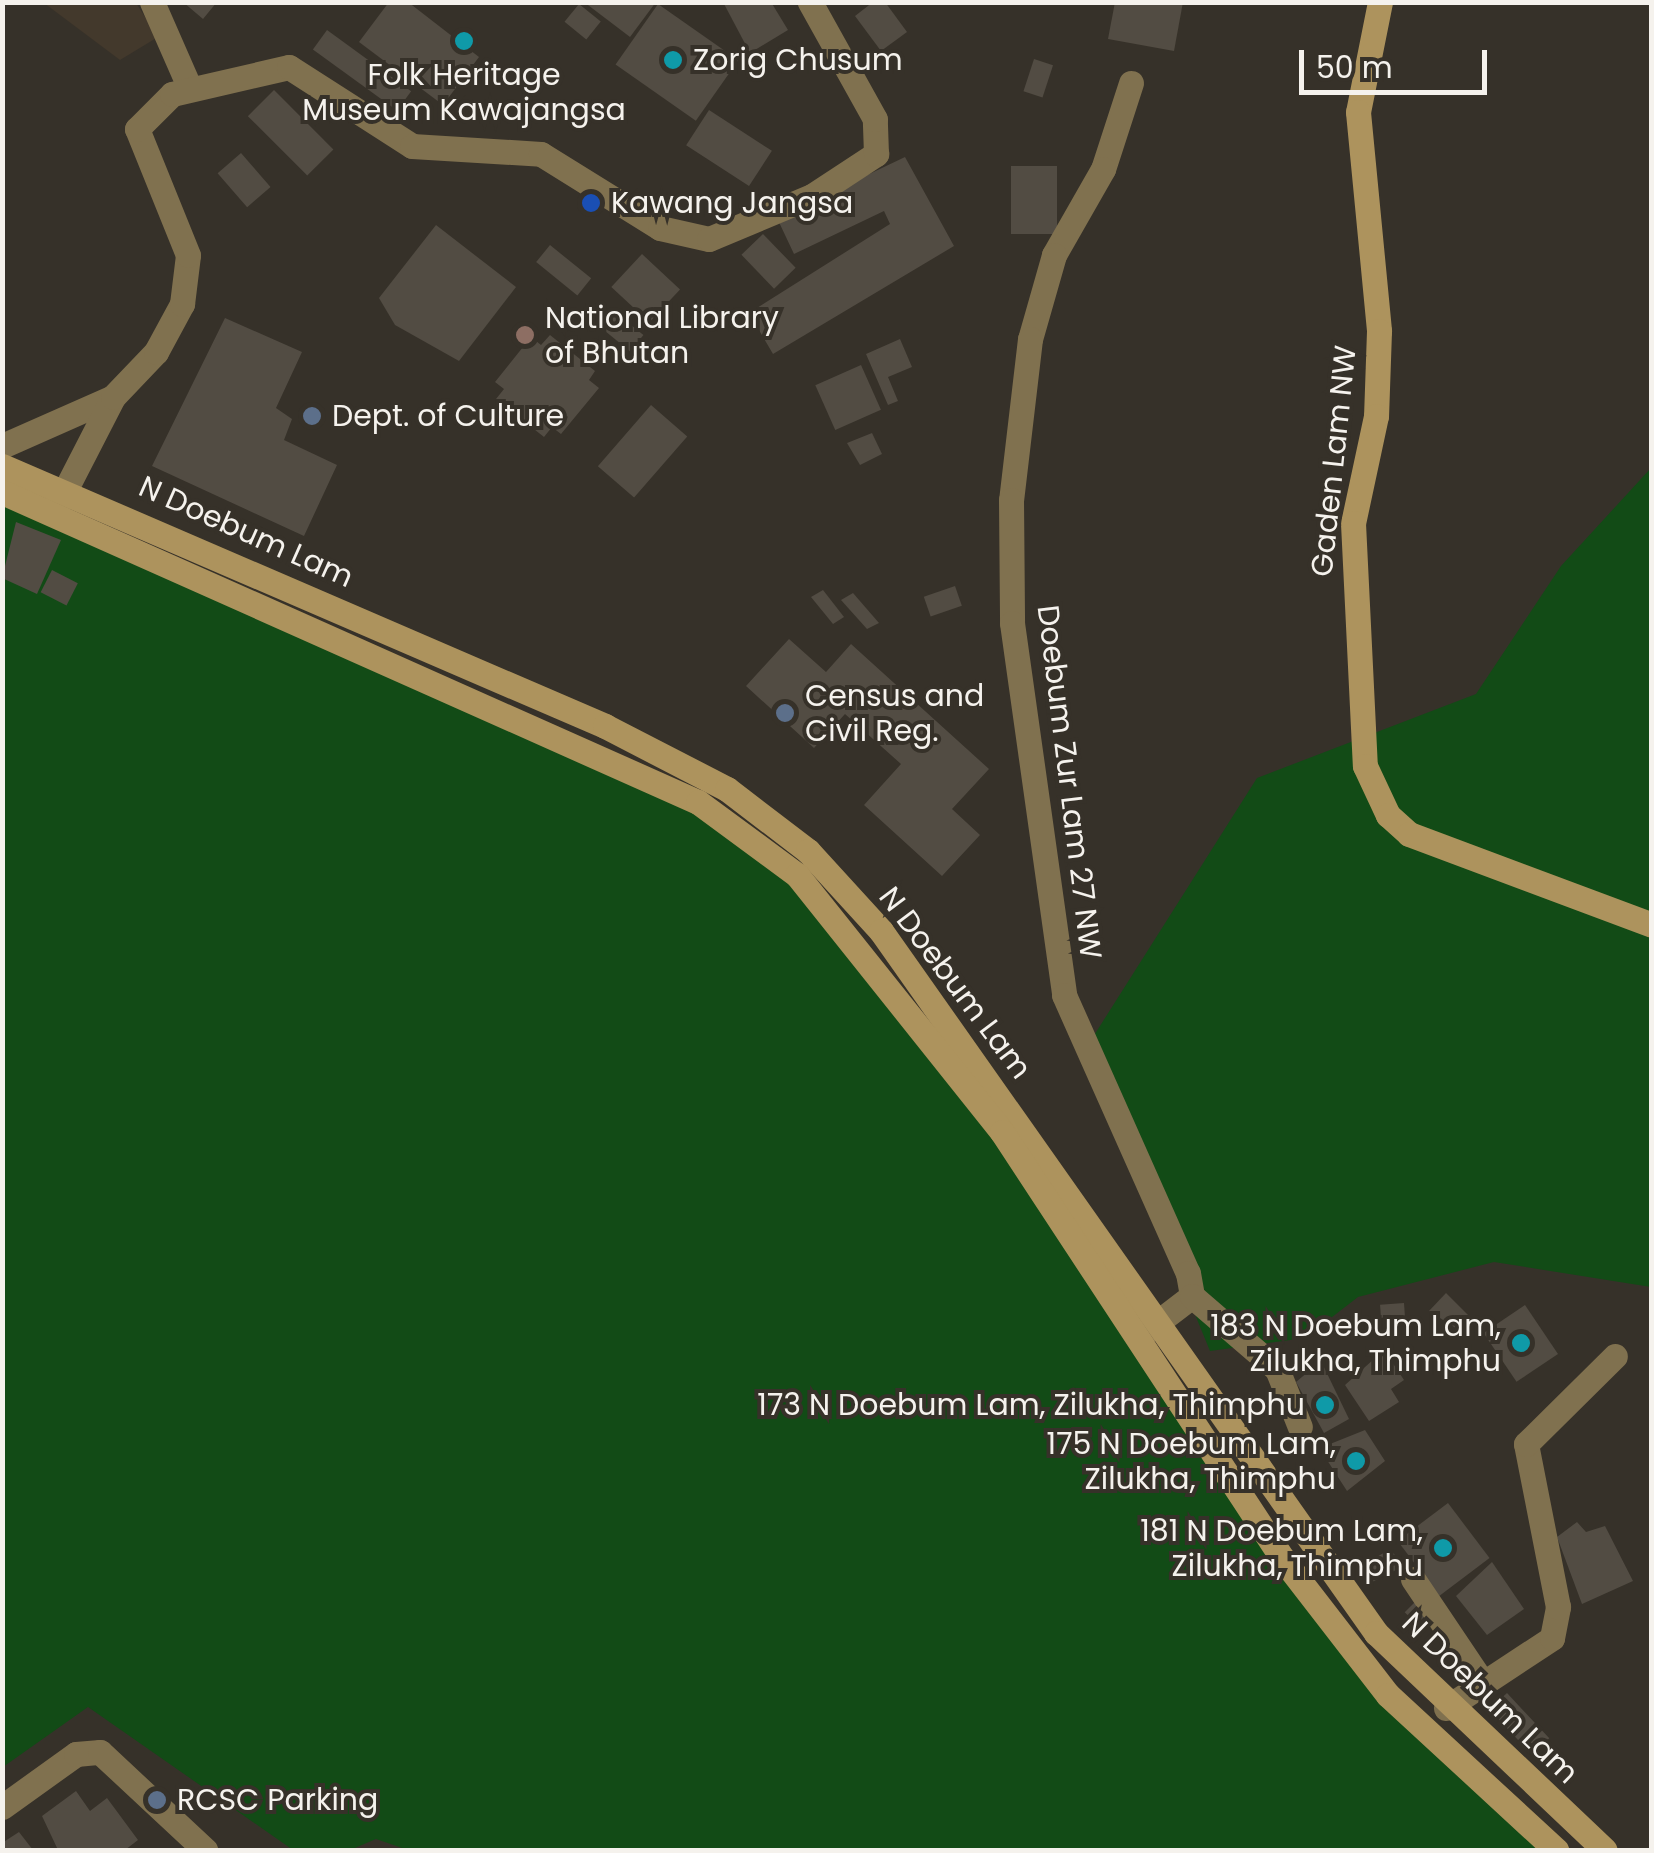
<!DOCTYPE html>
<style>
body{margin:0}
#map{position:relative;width:1654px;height:1853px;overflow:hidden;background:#363129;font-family:Poppins,sans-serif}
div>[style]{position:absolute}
.built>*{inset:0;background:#43392c}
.green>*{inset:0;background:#124b16}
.building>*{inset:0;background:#524c43;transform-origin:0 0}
.minor>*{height:25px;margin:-12.5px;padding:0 12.5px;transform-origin:12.5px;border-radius:12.5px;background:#80714f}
.secondary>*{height:25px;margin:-12.5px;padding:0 12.5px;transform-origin:12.5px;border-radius:12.5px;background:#ad935d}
.dots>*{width:28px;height:28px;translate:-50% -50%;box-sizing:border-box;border:5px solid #363129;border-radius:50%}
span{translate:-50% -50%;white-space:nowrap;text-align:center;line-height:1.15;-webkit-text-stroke:8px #363129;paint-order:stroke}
.poi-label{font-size:30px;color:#f5f2ed}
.left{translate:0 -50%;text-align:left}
.right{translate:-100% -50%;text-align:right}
.street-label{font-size:30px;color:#f5f2ed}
.frame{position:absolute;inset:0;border:5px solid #f5f2ed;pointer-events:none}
.scale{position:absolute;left:1299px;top:50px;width:188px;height:45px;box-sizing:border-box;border:5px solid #f5f2ed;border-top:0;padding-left:12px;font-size:30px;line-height:35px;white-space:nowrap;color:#f5f2ed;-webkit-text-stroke:8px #363129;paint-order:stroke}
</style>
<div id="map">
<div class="built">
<i style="clip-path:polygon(44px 3px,136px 3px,158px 37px,120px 60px)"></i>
</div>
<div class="green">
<i style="clip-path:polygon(1651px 468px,1651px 1287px,1494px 1262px,1358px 1297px,1305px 1338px,1210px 1351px,1086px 1048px,1257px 778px,1476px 694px,1561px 566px)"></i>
<i style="clip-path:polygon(3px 502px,751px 836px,1002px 1132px,1332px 1631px,1551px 1850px,408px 1850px,376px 1839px,350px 1850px,293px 1850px,88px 1707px,3px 1767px)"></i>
</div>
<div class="building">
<i style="clip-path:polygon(183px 2px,217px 2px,203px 19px)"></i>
<i style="clip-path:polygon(389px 2px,408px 2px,479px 57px,443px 105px,359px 42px)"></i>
<i style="clip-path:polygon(584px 2px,656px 2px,630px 37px)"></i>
<i style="clip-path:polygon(723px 2px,771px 2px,788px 30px,750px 53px)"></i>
<i style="clip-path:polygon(873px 2px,885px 2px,907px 32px,881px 51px,855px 16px)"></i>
<i style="clip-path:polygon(1115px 2px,1183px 2px,1174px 51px,1108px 39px)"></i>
<i style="left:579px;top:4px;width:28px;height:23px;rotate:39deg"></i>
<i style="left:658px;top:4px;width:98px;height:74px;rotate:35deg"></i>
<i style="left:327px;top:30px;width:104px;height:24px;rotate:36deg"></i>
<i style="left:1034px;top:59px;width:20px;height:34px;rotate:18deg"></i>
<i style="left:274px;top:90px;width:84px;height:37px;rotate:45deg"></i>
<i style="left:709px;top:110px;width:75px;height:42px;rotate:33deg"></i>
<i style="left:241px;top:153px;width:45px;height:31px;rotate:49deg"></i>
<i style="clip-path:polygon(905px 157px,954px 246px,773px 354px,749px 313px,890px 224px,884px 211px,794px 254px,777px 218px)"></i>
<i style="left:1011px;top:166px;width:46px;height:68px"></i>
<i style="clip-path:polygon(436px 225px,516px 287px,459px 361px,395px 325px,379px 298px)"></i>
<i style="left:763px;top:234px;width:47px;height:30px;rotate:46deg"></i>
<i style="left:550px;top:245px;width:53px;height:22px;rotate:39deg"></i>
<i style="left:642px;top:254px;width:52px;height:45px;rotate:43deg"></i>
<i style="left:610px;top:308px;width:43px;height:21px;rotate:39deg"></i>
<i style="clip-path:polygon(225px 318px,302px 352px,276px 408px,292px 419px,284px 440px,337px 465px,304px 536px,152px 466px)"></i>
<i style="clip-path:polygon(550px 335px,595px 371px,589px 380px,599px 388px,561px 434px,552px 427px,544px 437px,496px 399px,504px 389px,495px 382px,531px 337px,541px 345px)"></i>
<i style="clip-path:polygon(900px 339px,912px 367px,888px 377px,898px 401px,888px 405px,866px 354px)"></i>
<i style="left:861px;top:365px;width:49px;height:50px;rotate:66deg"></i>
<i style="left:651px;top:405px;width:48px;height:81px;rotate:41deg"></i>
<i style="clip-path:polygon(872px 433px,882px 454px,860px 465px,847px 443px)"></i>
<i style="clip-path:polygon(16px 522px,61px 540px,37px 594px,2px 578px)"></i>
<i style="left:52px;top:570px;width:29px;height:25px;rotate:27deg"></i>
<i style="left:955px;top:586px;width:21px;height:33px;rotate:71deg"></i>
<i style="clip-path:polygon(823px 590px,844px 617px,833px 624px,811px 597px)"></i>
<i style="clip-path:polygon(853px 593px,879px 623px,867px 629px,841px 600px)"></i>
<i style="clip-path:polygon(789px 639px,826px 672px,851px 644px,989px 769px,952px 809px,980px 835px,942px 876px,864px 805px,901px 764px,845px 714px,814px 748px,746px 686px)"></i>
<i style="clip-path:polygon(1446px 1293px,1473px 1320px,1462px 1332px,1429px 1311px)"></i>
<i style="left:1404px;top:1303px;width:13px;height:24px;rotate:86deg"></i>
<i style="left:1525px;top:1305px;width:59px;height:50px;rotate:56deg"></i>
<i style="clip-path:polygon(1384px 1350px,1404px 1380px,1391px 1389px,1399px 1402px,1369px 1421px,1345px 1385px)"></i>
<i style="clip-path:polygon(1321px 1361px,1349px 1419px,1324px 1433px,1296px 1382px)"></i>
<i style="clip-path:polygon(1365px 1430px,1385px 1461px,1347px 1491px,1327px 1460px,1337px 1454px,1330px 1444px)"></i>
<i style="left:1448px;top:1503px;width:69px;height:63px;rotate:53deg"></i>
<i style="clip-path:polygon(1577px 1522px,1586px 1532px,1605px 1526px,1633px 1581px,1582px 1604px,1557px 1537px)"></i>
<i style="clip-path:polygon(1391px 1549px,1402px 1567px,1368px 1584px,1356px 1568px)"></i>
<i style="clip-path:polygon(1492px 1562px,1524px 1609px,1487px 1635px,1456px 1596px)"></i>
<i style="left:1416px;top:1601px;width:17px;height:16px;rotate:45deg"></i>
<i style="left:1507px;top:1693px;width:62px;height:24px;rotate:47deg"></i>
<i style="clip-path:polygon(76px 1791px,90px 1811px,107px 1798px,138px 1840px,125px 1850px,58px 1850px,42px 1816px)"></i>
<i style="clip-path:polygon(19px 1832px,33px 1850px,2px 1850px,2px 1843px)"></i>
</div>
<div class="minor">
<i style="left:152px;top:2px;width:90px;rotate:66.3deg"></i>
<i style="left:1131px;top:83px;width:90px;rotate:108deg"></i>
<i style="left:1103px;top:169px;width:99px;rotate:119.7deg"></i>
<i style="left:1054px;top:255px;width:87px;rotate:105.9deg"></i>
<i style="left:1030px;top:339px;width:162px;rotate:96.7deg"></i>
<i style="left:1011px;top:500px;width:123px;rotate:89.5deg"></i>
<i style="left:1012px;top:623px;width:376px;rotate:82deg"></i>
<i style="left:1064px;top:995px;width:304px;rotate:66deg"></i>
<i style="left:1188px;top:1273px;width:23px;rotate:80deg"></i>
<i style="left:1192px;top:1296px;width:64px;rotate:142.6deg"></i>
<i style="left:2px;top:446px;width:121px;rotate:-23.8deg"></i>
<i style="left:54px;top:512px;width:129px;rotate:-62.8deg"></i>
<i style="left:113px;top:397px;width:62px;rotate:-46.3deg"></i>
<i style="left:156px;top:352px;width:55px;rotate:-61.6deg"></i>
<i style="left:182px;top:304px;width:49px;rotate:-83deg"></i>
<i style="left:188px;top:255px;width:136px;rotate:-112deg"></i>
<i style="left:137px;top:129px;width:49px;rotate:-45deg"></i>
<i style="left:172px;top:94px;width:120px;rotate:-13deg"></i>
<i style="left:289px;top:67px;width:146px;rotate:32.7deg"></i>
<i style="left:412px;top:146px;width:129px;rotate:3.5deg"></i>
<i style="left:541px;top:154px;width:140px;rotate:31.9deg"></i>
<i style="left:660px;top:228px;width:50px;rotate:12.7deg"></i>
<i style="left:709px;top:239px;width:112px;rotate:-22.7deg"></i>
<i style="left:812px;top:196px;width:77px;rotate:-33.3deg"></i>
<i style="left:876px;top:154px;width:35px;rotate:-92deg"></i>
<i style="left:875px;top:119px;width:134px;rotate:-119.1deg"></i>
<i style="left:1192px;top:1296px;width:112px;rotate:40.7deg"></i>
<i style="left:1277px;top:1369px;width:62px;rotate:68.4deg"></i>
<i style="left:1413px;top:1579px;width:125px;rotate:56.1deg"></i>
<i style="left:1446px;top:1708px;width:127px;rotate:-33.4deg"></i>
<i style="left:1552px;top:1638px;width:32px;rotate:-79deg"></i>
<i style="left:1558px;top:1607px;width:166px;rotate:-101.1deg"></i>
<i style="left:1526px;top:1444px;width:125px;rotate:-44.7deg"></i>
<i style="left:2px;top:1807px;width:91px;rotate:-35.6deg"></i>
<i style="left:76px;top:1754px;width:24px;rotate:-5deg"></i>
<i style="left:100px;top:1752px;width:144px;rotate:43deg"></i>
</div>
<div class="secondary">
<i style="left:1380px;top:2px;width:112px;rotate:101.3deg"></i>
<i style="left:1358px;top:112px;width:220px;rotate:84.5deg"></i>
<i style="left:1379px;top:331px;width:85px;rotate:92deg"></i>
<i style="left:1376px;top:416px;width:109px;rotate:102.1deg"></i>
<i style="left:1353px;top:523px;width:243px;rotate:87.2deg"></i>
<i style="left:1365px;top:766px;width:54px;rotate:64.9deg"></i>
<i style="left:1388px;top:815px;width:28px;rotate:42deg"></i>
<i style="left:1409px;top:834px;width:259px;rotate:20.5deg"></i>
<i style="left:2px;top:466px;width:657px;rotate:23.32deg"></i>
<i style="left:605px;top:726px;width:137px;rotate:27.3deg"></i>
<i style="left:727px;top:789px;width:102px;rotate:37.4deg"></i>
<i style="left:808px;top:851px;width:108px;rotate:47.6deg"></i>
<i style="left:881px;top:931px;width:859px;rotate:54.81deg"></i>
<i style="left:1376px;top:1633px;width:315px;rotate:43.5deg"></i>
<i style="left:2px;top:492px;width:762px;rotate:24.01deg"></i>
<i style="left:698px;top:802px;width:123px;rotate:36.4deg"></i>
<i style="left:797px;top:875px;width:329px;rotate:51.4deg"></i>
<i style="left:1002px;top:1132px;width:510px;rotate:56.68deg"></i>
<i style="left:1282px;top:1558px;width:173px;rotate:52.3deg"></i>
<i style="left:1388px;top:1695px;width:229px;rotate:42.7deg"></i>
</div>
<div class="dots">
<i style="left:464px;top:41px;background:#0f9aa8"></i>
<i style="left:673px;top:60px;background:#0f9aa8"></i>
<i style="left:591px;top:203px;background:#1a4fb4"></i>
<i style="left:525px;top:335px;background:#8d6e63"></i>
<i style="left:312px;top:416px;background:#5c6f8a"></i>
<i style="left:785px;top:713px;background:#5c6f8a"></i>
<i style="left:1521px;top:1343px;background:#0f9aa8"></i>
<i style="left:1325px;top:1405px;background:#0f9aa8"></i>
<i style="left:1356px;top:1461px;background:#0f9aa8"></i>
<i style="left:1443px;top:1548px;background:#0f9aa8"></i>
<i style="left:157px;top:1800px;background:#5c6f8a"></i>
</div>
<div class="poi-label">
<span class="left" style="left:693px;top:60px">Zorig Chusum</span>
<span style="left:464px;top:92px">Folk Heritage<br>Museum Kawajangsa</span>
<span class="left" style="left:611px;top:203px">Kawang Jangsa</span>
<span class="left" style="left:545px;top:335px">National Library<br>of Bhutan</span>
<span class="left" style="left:332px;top:416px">Dept. of Culture</span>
<span class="left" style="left:805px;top:713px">Census and<br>Civil Reg.</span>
<span class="right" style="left:1501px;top:1343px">183 N Doebum Lam,<br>Zilukha, Thimphu</span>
<span class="right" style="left:1305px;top:1405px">173 N Doebum Lam, Zilukha, Thimphu</span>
<span class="right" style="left:1336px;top:1461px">175 N Doebum Lam,<br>Zilukha, Thimphu</span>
<span class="right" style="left:1423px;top:1548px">181 N Doebum Lam,<br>Zilukha, Thimphu</span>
<span class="left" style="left:177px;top:1800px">RCSC Parking</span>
</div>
<div class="street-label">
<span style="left:1334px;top:461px;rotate:-84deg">Gaden Lam NW</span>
<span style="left:246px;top:532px;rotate:24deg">N Doebum Lam</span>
<span style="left:1069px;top:782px;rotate:83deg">Doebum Zur Lam 27 NW</span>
<span style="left:955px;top:983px;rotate:53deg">N Doebum Lam</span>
<span style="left:1490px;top:1698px;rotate:44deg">N Doebum Lam</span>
</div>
<div class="frame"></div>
<div class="scale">50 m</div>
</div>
